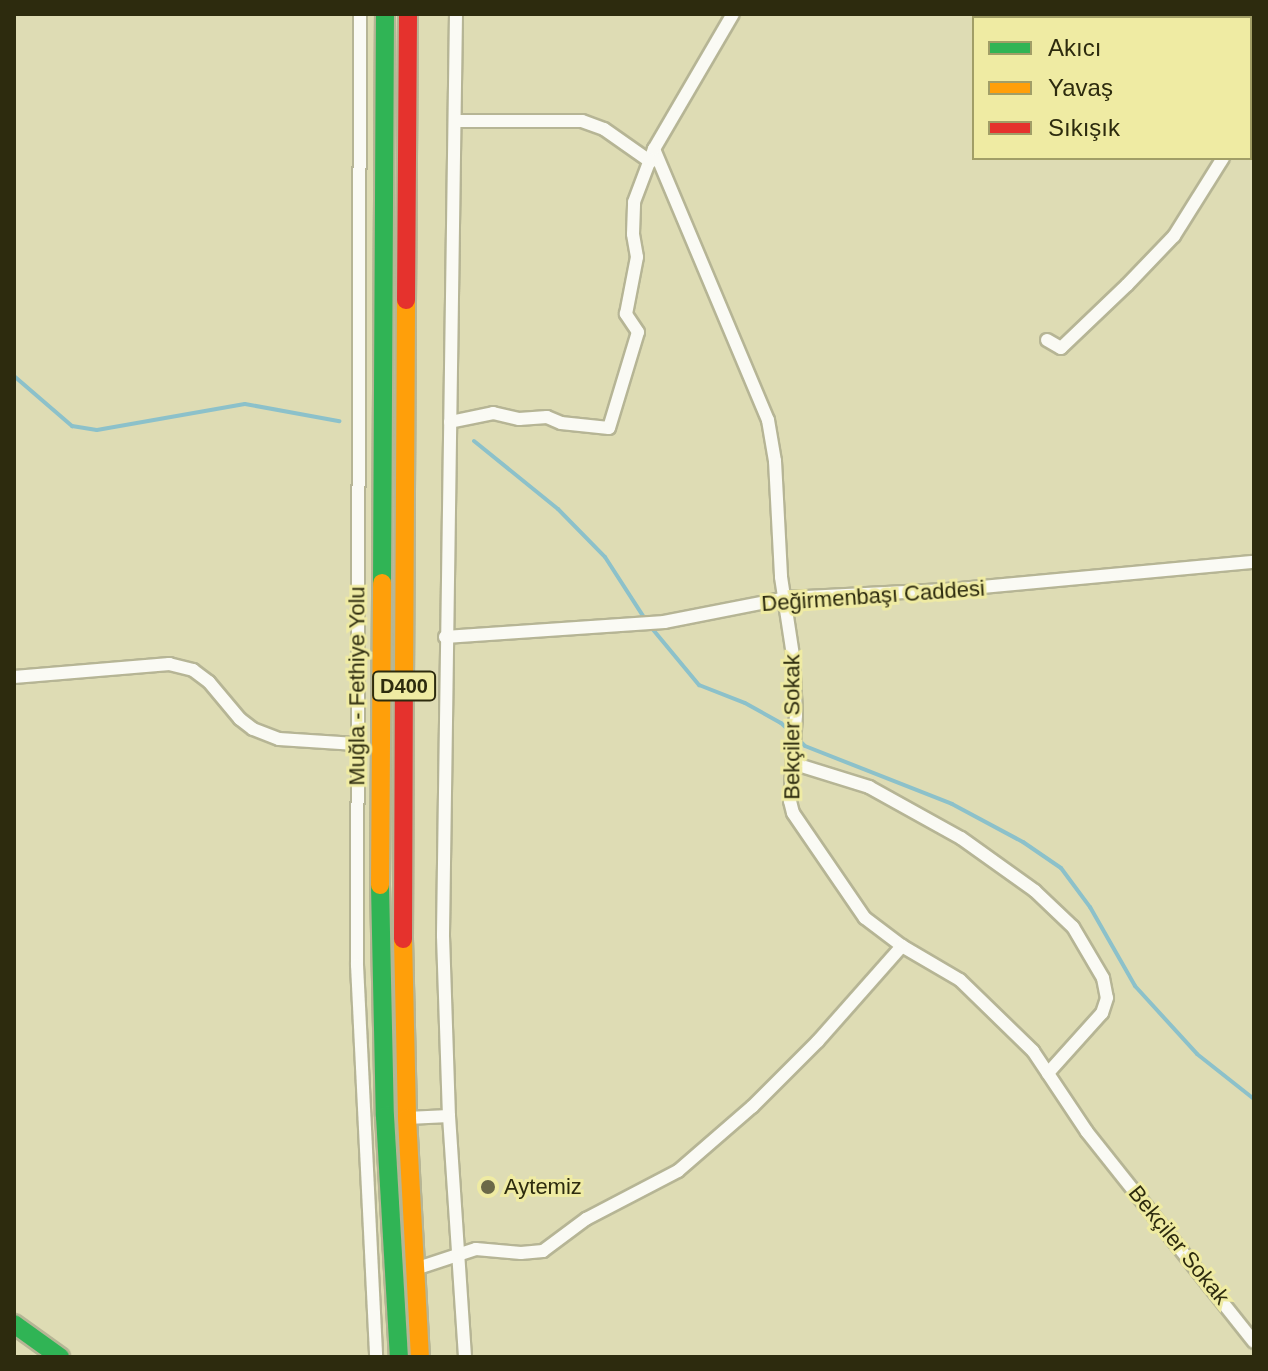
<!DOCTYPE html>
<meta charset="utf-8">
<style>
body{margin:0}
#map{position:relative;width:1268px;height:1371px;overflow:hidden;background:#dedcb4;font-family:Arial,sans-serif}
div>[style]{position:absolute}
.stream>*{height:4px;margin:-2px;padding:0 2px;transform-origin:2px;border-radius:2px;background:#8cc1ca}
.roads{filter:drop-shadow(2px 0 #b6b595) drop-shadow(-2px 0 #b6b595) drop-shadow(0 2px #b6b595) drop-shadow(0 -2px #b6b595)}
.street>*{height:12px;margin:-6px;padding:0 6px;transform-origin:6px;border-radius:6px;background:#fafaf4}
.fast>*{height:18px;margin:-9px;padding:0 9px;transform-origin:9px;border-radius:9px;background:#30b455}
.slow>*{height:18px;margin:-9px;padding:0 9px;transform-origin:9px;border-radius:9px;background:#ff9f0a}
.jam>*{height:18px;margin:-9px;padding:0 9px;transform-origin:9px;border-radius:9px;background:#e5322d}
.dots>*{width:22px;height:22px;translate:-50% -50%;box-sizing:border-box;border:4px solid #efeba3;border-radius:50%}
span{translate:-50% -50%;white-space:nowrap;text-align:center;line-height:1.15;-webkit-text-stroke:6px #efeba3;paint-order:stroke}
.shield-label span{padding:2px 6px;background:#efeba3;border:2px solid;border-radius:6px;-webkit-text-stroke-width:0}
.shield-label{font-size:20px;color:#2d2b0e;font-weight:700}
.street-label{font-size:22px;color:#2d2b0e}
.poi-label{font-size:22px;color:#2d2b0e}
.left{translate:0 -50%;text-align:left}
.frame{position:absolute;inset:0;border:16px solid #2d2b0e;pointer-events:none}
.legend{position:absolute;left:972px;top:16px;width:280px;height:144px;box-sizing:border-box;background:#efeba3;border:2px solid #a19e67;margin:0;padding:10px 14px;list-style:none;font-size:24px;color:#2d2b0e}
.legend li{display:flex;align-items:center;gap:16px;height:40px}
.legend b{width:40px;border:2px solid #a19e67}
</style>
<div id="map">
<div class="stream">
<i style="left:14px;top:376px;width:77px;rotate:40.8deg"></i>
<i style="left:72px;top:426px;width:25px;rotate:9deg"></i>
<i style="left:97px;top:430px;width:150px;rotate:-10deg"></i>
<i style="left:245px;top:404px;width:96px;rotate:10.3deg"></i>
<i style="left:474px;top:441px;width:108px;rotate:39deg"></i>
<i style="left:558px;top:509px;width:67px;rotate:45.6deg"></i>
<i style="left:605px;top:557px;width:74px;rotate:57.2deg"></i>
<i style="left:650px;top:626px;width:77px;rotate:50.3deg"></i>
<i style="left:699px;top:685px;width:49px;rotate:21.4deg"></i>
<i style="left:745px;top:703px;width:41px;rotate:29.1deg"></i>
<i style="left:781px;top:723px;width:16px;rotate:43deg"></i>
<i style="left:799px;top:740px;width:8px;rotate:45deg"></i>
<i style="left:805px;top:746px;width:158px;rotate:21.5deg"></i>
<i style="left:952px;top:804px;width:81px;rotate:28.2deg"></i>
<i style="left:1023px;top:842px;width:46px;rotate:34.4deg"></i>
<i style="left:1061px;top:868px;width:49px;rotate:53.4deg"></i>
<i style="left:1090px;top:907px;width:91px;rotate:60.3deg"></i>
<i style="left:1135px;top:986px;width:92px;rotate:47.6deg"></i>
<i style="left:1197px;top:1054px;width:73px;rotate:38.3deg"></i>
</div>
<div class="roads">
<div class="street">
<i style="left:360px;top:14px;width:951px;rotate:90.18deg"></i>
<i style="left:357px;top:965px;width:392px;rotate:87.2deg"></i>
<i style="left:456px;top:14px;width:922px;rotate:90.81deg"></i>
<i style="left:443px;top:936px;width:180px;rotate:88.1deg"></i>
<i style="left:449px;top:1116px;width:242px;rotate:86.2deg"></i>
<i style="left:1159px;top:14px;width:8px;rotate:30deg"></i>
<i style="left:1250px;top:61px;width:4px;rotate:27deg"></i>
<i style="left:1250px;top:118px;width:7px;rotate:-56deg"></i>
<i style="left:457px;top:121px;width:125px"></i>
<i style="left:582px;top:121px;width:23px;rotate:20deg"></i>
<i style="left:604px;top:129px;width:57px;rotate:35.1deg"></i>
<i style="left:654px;top:149px;width:294px;rotate:67.2deg"></i>
<i style="left:768px;top:420px;width:42px;rotate:80.3deg"></i>
<i style="left:775px;top:461px;width:116px;rotate:87deg"></i>
<i style="left:781px;top:577px;width:79px;rotate:81.3deg"></i>
<i style="left:793px;top:655px;width:60px;rotate:87.1deg"></i>
<i style="left:796px;top:715px;width:86px;rotate:94deg"></i>
<i style="left:790px;top:801px;width:12px;rotate:76deg"></i>
<i style="left:793px;top:813px;width:127px;rotate:55.6deg"></i>
<i style="left:865px;top:918px;width:46px;rotate:37.1deg"></i>
<i style="left:902px;top:946px;width:67px;rotate:30.4deg"></i>
<i style="left:960px;top:980px;width:102px;rotate:44.2deg"></i>
<i style="left:1033px;top:1051px;width:97px;rotate:56.3deg"></i>
<i style="left:1087px;top:1132px;width:268px;rotate:51.5deg"></i>
<i style="left:1047px;top:340px;width:16px;rotate:30deg"></i>
<i style="left:1061px;top:348px;width:91px;rotate:-43.7deg"></i>
<i style="left:1127px;top:285px;width:68px;rotate:-46.2deg"></i>
<i style="left:1174px;top:236px;width:92px;rotate:-57.9deg"></i>
<i style="left:450px;top:422px;width:44px;rotate:-11.8deg"></i>
<i style="left:493px;top:413px;width:27px;rotate:13deg"></i>
<i style="left:519px;top:419px;width:28px;rotate:-4deg"></i>
<i style="left:547px;top:417px;width:15px;rotate:23deg"></i>
<i style="left:561px;top:423px;width:48px;rotate:5.9deg"></i>
<i style="left:609px;top:428px;width:100px;rotate:-73.2deg"></i>
<i style="left:638px;top:332px;width:22px;rotate:-124deg"></i>
<i style="left:626px;top:314px;width:58px;rotate:-79.1deg"></i>
<i style="left:637px;top:257px;width:23px;rotate:-100deg"></i>
<i style="left:633px;top:234px;width:32px;rotate:-88deg"></i>
<i style="left:634px;top:202px;width:57px;rotate:-69.3deg"></i>
<i style="left:654px;top:149px;width:156px;rotate:-59.7deg"></i>
<i style="left:445px;top:637px;width:220px;rotate:-3.9deg"></i>
<i style="left:664px;top:622px;width:124px;rotate:-11.1deg"></i>
<i style="left:786px;top:598px;width:175px;rotate:-2.9deg"></i>
<i style="left:961px;top:589px;width:294px;rotate:-5.3deg"></i>
<i style="left:14px;top:677px;width:156px;rotate:-4.8deg"></i>
<i style="left:169px;top:664px;width:25px;rotate:14deg"></i>
<i style="left:193px;top:670px;width:20px;rotate:37deg"></i>
<i style="left:209px;top:682px;width:48px;rotate:50deg"></i>
<i style="left:240px;top:719px;width:16px;rotate:38deg"></i>
<i style="left:253px;top:729px;width:28px;rotate:21deg"></i>
<i style="left:279px;top:739px;width:77px;rotate:3.7deg"></i>
<i style="left:792px;top:763px;width:81px;rotate:17.3deg"></i>
<i style="left:869px;top:787px;width:105px;rotate:29deg"></i>
<i style="left:961px;top:838px;width:91px;rotate:35.6deg"></i>
<i style="left:1035px;top:891px;width:52px;rotate:43.5deg"></i>
<i style="left:1073px;top:927px;width:59px;rotate:59.5deg"></i>
<i style="left:1103px;top:978px;width:20px;rotate:79deg"></i>
<i style="left:1107px;top:998px;width:16px;rotate:108deg"></i>
<i style="left:1102px;top:1013px;width:81px;rotate:132deg"></i>
<i style="left:407px;top:1118px;width:42px;rotate:-2.7deg"></i>
<i style="left:415px;top:1269px;width:64px;rotate:-18.2deg"></i>
<i style="left:476px;top:1249px;width:45px;rotate:5.1deg"></i>
<i style="left:521px;top:1253px;width:22px;rotate:-5deg"></i>
<i style="left:543px;top:1251px;width:54px;rotate:-36.7deg"></i>
<i style="left:586px;top:1219px;width:104px;rotate:-27.6deg"></i>
<i style="left:678px;top:1171px;width:98px;rotate:-40.9deg"></i>
<i style="left:752px;top:1107px;width:93px;rotate:-45deg"></i>
<i style="left:818px;top:1041px;width:127px;rotate:-48.5deg"></i>
</div>
<div class="fast">
<i style="left:382px;top:583px;width:569px;rotate:-89.7deg"></i>
<i style="left:380px;top:885px;width:231px;rotate:88.8deg"></i>
<i style="left:385px;top:1116px;width:241px;rotate:86.7deg"></i>
<i style="left:14px;top:1324px;width:57px;rotate:35.7deg"></i>
</div>
<div class="slow">
<i style="left:404px;top:682px;width:382px;rotate:-89.7deg"></i>
<i style="left:380px;top:885px;width:302px;rotate:-89.6deg"></i>
<i style="left:403px;top:939px;width:179px;rotate:88.7deg"></i>
<i style="left:407px;top:1118px;width:239px;rotate:86.9deg"></i>
</div>
<div class="jam">
<i style="left:406px;top:300px;width:286px;rotate:-89.6deg"></i>
<i style="left:403px;top:939px;width:257px;rotate:-89.8deg"></i>
</div>
</div>
<div class="dots">
<i style="left:488px;top:1187px;background:#6b6948"></i>
</div>
<div class="shield-label">
<span style="left:404px;top:686px">D400</span>
</div>
<div class="street-label">
<span style="left:873px;top:596px;rotate:-4deg">Değirmenbaşı Caddesi</span>
<span style="left:357px;top:686px;rotate:-90deg">Muğla - Fethiye Yolu</span>
<span style="left:792px;top:727px;rotate:-90deg">Bekçiler Sokak</span>
<span style="left:1179px;top:1245px;rotate:51deg">Bekçiler Sokak</span>
</div>
<div class="poi-label">
<span class="left" style="left:504px;top:1187px">Aytemiz</span>
</div>
<div class="frame"></div>
<ul class="legend">
<li><b style="height:10px;background:#30b455"></b>Akıcı</li>
<li><b style="height:10px;background:#ff9f0a"></b>Yavaş</li>
<li><b style="height:10px;background:#e5322d"></b>Sıkışık</li>
</ul>
</div>
